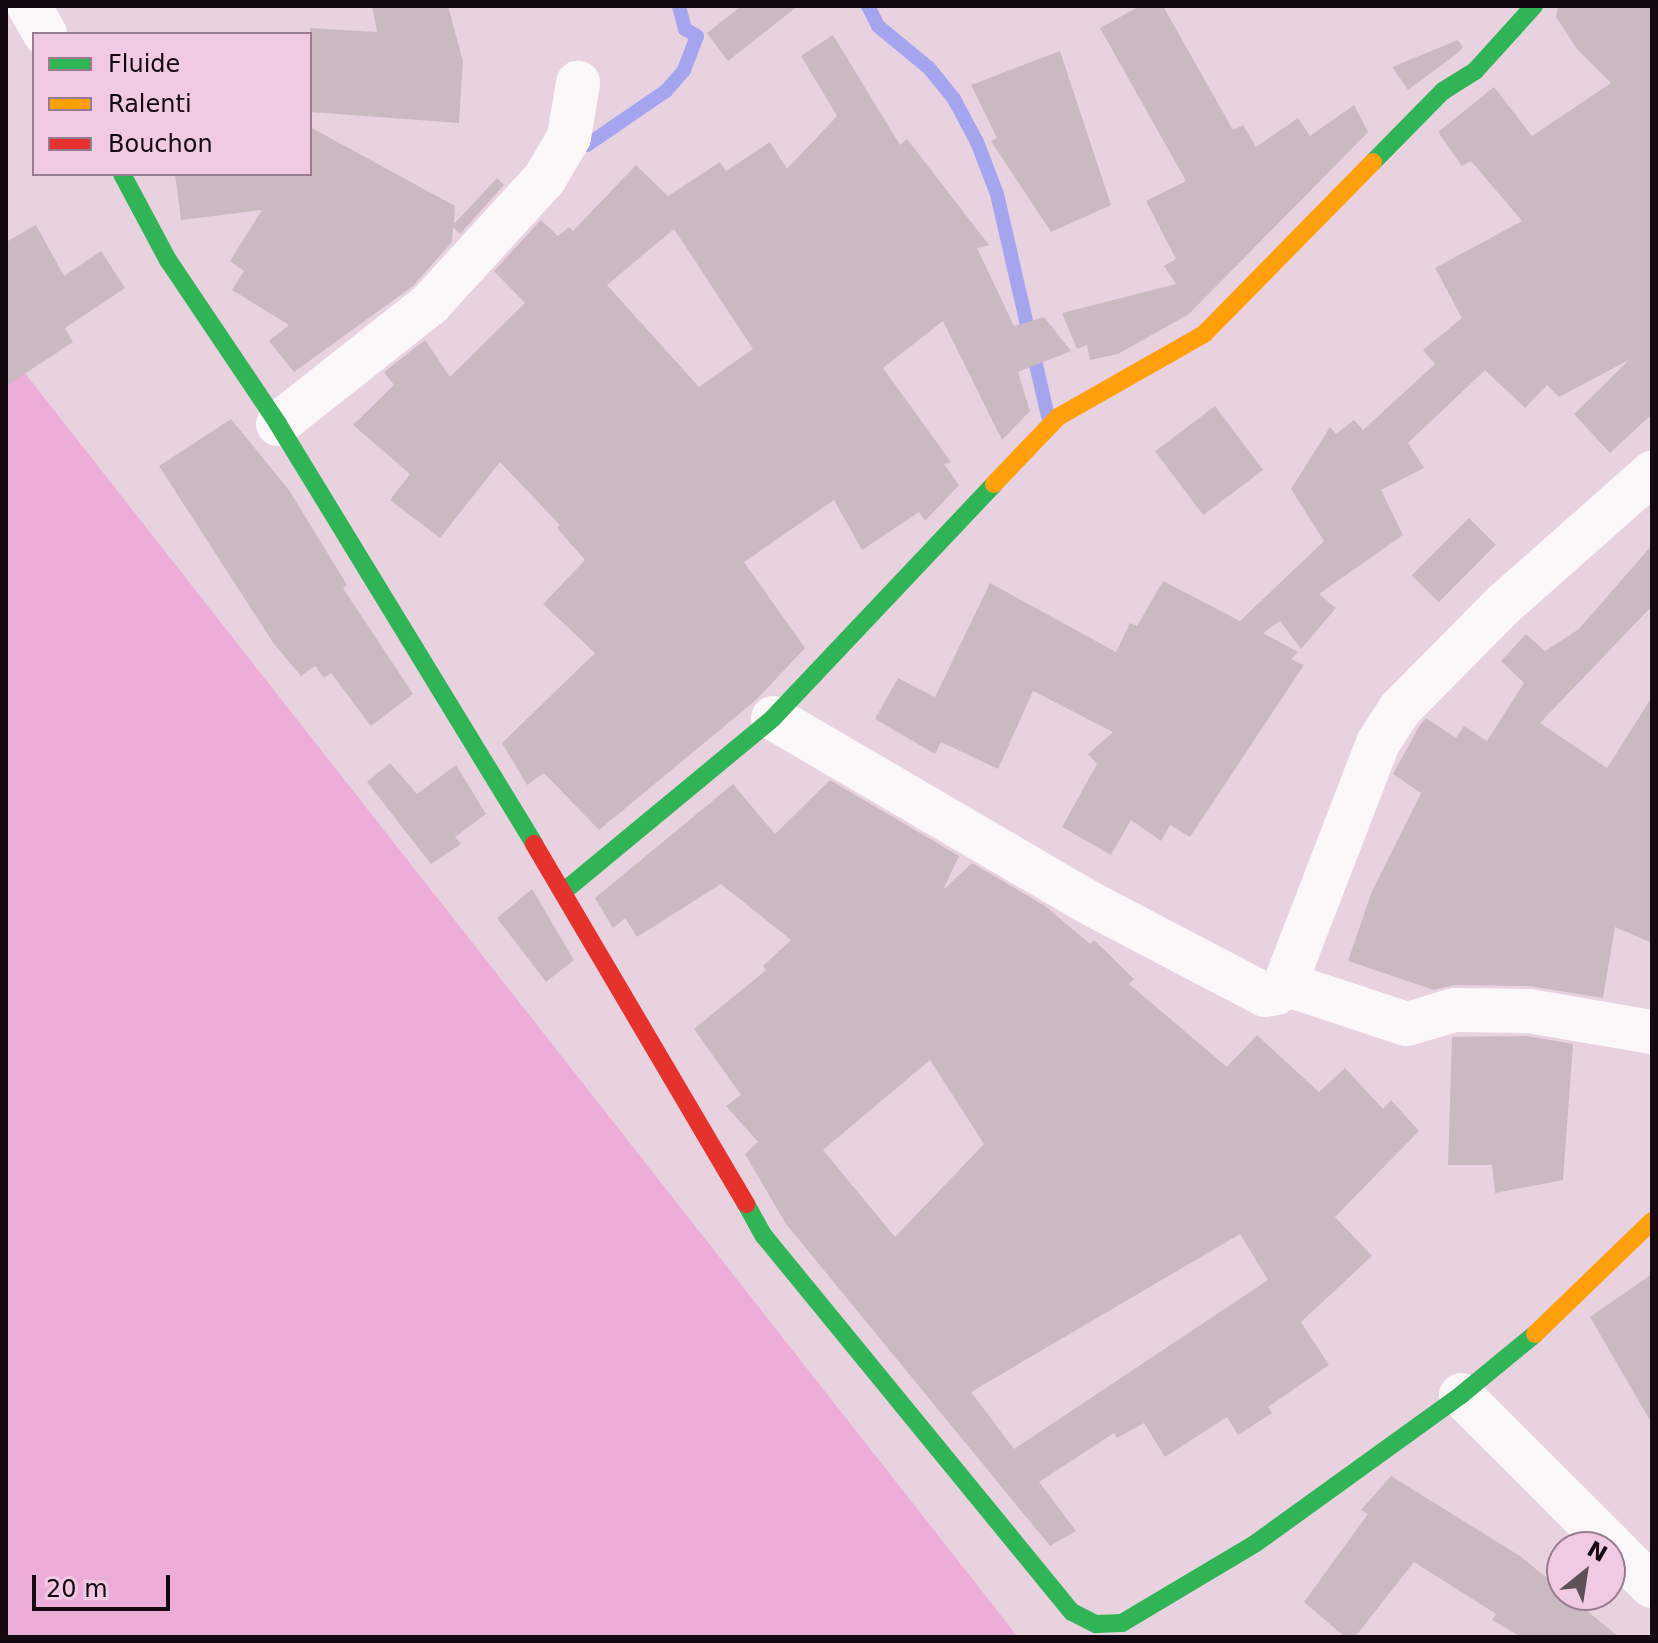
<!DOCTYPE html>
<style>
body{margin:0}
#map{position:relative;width:1658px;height:1643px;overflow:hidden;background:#e8d2e0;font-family:"DejaVu Sans",sans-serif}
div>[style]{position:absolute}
.green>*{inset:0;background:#ecaed9}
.stream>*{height:14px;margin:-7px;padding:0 7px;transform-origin:7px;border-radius:7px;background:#a5a4ef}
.building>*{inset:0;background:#cbb9c2;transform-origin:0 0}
.street>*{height:44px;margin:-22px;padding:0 22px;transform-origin:22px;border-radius:22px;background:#fcf8fa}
.fast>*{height:18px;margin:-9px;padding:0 9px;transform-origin:9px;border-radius:9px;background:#30b455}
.slow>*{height:18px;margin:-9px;padding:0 9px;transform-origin:9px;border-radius:9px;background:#ff9f0a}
.jam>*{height:18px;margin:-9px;padding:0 9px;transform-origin:9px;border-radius:9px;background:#e5322d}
span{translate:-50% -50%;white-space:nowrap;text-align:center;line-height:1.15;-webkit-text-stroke:6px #f0cae3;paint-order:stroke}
.frame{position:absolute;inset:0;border:8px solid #140811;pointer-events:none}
.legend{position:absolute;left:32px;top:32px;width:280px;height:144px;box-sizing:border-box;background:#f0cae3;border:2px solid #987c8f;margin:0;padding:10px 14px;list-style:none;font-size:24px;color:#140811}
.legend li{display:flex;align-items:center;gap:16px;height:40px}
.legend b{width:40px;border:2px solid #987c8f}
.north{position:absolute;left:1546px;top:1531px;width:80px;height:80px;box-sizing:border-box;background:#f0cae3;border:2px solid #987c8f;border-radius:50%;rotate:30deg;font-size:22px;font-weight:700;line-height:32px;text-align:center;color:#140811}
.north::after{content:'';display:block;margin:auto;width:28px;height:36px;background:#5e4f59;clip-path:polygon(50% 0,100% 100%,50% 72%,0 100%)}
.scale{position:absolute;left:32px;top:1575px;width:138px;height:36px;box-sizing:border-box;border:4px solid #140811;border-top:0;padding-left:10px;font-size:24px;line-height:28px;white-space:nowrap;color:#140811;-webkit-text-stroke:6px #f0cae3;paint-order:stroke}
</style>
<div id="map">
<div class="green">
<i style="clip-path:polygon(6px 349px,1018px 1637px,6px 1637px)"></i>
</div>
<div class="stream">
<i style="left:868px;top:6px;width:22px;rotate:63deg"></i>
<i style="left:878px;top:26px;width:66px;rotate:39.5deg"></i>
<i style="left:929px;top:68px;width:40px;rotate:51deg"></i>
<i style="left:954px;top:99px;width:49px;rotate:61.9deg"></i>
<i style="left:977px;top:142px;width:56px;rotate:69deg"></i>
<i style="left:997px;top:194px;width:228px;rotate:77.1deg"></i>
<i style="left:587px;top:145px;width:96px;rotate:-34.4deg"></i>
<i style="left:666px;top:91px;width:28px;rotate:-49deg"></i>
<i style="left:684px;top:70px;width:36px;rotate:-69deg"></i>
<i style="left:697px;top:36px;width:14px;rotate:-150deg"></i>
<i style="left:685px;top:29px;width:24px;rotate:-105deg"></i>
</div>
<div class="building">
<i style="clip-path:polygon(372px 6px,448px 6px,463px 61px,459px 123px,310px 112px,310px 28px,377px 32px)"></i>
<i style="clip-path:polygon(741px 6px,798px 6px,728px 61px,707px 33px)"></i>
<i style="clip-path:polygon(1140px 6px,1163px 6px,1233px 130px,1243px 125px,1256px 147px,1298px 118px,1310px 136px,1354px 105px,1368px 132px,1189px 314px,1118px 354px,1090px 360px,1087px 345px,1077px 349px,1062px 313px,1176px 284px,1164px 266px,1176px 259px,1146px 201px,1186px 181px,1100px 28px)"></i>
<i style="clip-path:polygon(1558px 6px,1652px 6px,1652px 414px,1610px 453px,1574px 414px,1629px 360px,1559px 397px,1547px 385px,1525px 408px,1485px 370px,1408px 443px,1424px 468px,1381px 490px,1403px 535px,1319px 594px,1336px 608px,1301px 649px,1280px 621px,1263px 633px,1298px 652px,1291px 659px,1304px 665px,1190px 837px,1170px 825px,1161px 841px,1131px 820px,1111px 855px,1062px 827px,1097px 764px,1088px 754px,1113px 732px,1033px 691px,998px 769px,941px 742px,935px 754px,875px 719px,898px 678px,935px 697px,990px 583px,1116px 652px,1130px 623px,1137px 626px,1163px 581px,1240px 621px,1324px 541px,1291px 489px,1330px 427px,1336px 434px,1354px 420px,1363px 430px,1435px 364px,1423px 350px,1462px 318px,1435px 268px,1522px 221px,1471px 161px,1462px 166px,1438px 132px,1494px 87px,1532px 136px,1611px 83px,1577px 49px,1556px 17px)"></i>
<i style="clip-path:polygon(evenodd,833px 35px,900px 145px,907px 139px,989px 245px,977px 248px,1014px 326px,1044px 317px,1071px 351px,1018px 372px,1030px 411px,1002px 440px,943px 321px,883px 368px,951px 462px,944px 464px,959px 485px,925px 521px,919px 512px,862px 550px,834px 500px,744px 562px,805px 648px,756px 700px,599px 830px,544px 773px,527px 785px,502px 743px,595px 653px,543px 604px,585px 560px,557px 528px,560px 525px,500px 462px,440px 538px,390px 500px,410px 474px,353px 425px,394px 385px,384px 372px,425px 340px,450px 377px,525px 303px,494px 271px,541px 220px,558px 236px,569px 227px,573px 231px,636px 165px,668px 196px,720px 162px,726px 171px,770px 142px,787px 169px,837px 116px,801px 56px,833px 35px,674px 229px,753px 349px,699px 387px,607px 285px,674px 229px)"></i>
<i style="clip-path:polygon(1458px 40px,1463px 47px,1459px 52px,1408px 90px,1392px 67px)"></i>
<i style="clip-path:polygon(1060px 51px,1111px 205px,1051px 232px,991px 141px,997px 138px,971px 85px)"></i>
<i style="clip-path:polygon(310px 127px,455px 206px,454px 224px,497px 178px,504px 185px,460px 234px,453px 227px,452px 242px,413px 286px,294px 372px,269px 341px,289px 325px,232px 290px,244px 271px,230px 261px,262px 210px,181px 220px,175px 174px,310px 174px)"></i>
<i style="clip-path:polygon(36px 225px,64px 276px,101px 251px,125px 288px,65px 328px,73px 342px,6px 386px,6px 242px)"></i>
<i style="left:1215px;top:406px;width:80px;height:75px;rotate:53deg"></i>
<i style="clip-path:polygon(231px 419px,289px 490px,347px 585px,343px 588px,413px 694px,371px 726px,331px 673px,324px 678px,315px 666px,301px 676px,274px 644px,159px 466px)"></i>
<i style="left:1469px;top:518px;width:38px;height:81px;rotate:45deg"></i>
<i style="clip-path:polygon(1652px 545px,1652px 606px,1540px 723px,1607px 768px,1652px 697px,1652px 943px,1615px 927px,1603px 998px,1529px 986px,1455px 985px,1434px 990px,1348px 961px,1372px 891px,1421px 793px,1393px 774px,1420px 725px,1426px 718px,1456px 738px,1464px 726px,1487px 741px,1524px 683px,1501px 661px,1526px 634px,1545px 651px,1579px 629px)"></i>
<i style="clip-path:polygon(390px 763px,417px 794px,456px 765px,486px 814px,455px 837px,461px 844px,431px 864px,367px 782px)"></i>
<i style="clip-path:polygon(evenodd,830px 780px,959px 856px,943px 890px,972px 863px,1045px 906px,1090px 944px,1094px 940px,1134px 979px,1129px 984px,1227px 1067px,1257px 1035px,1319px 1092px,1345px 1068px,1383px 1109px,1391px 1100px,1419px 1131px,1335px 1217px,1372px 1256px,1301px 1322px,1329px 1365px,1268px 1407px,1272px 1413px,1238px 1435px,1227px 1417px,1165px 1457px,1144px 1423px,1117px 1438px,1114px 1433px,1039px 1482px,1076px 1531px,1050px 1546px,786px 1224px,745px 1154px,758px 1142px,726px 1106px,741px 1095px,694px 1029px,766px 970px,763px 966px,791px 940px,721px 884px,637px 937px,625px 918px,613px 928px,595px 898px,733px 784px,775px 834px,830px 780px,930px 1060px,984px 1144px,895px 1237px,823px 1150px,930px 1060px,830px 780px,1240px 1234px,1268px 1280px,1014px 1449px,971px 1392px,1240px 1234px)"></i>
<i style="clip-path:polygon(532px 889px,574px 960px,546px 982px,497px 918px)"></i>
<i style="clip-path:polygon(1527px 1036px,1573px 1044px,1563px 1180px,1495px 1193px,1492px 1165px,1448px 1165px,1452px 1037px)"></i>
<i style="clip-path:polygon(1652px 1274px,1652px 1424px,1590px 1317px)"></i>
<i style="clip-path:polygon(1391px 1476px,1520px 1556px,1619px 1637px,1521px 1637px,1492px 1620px,1496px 1614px,1414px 1562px,1355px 1637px,1345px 1637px,1304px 1602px,1368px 1514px,1361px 1510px)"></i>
</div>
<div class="street">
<i style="left:29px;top:6px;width:32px;rotate:60deg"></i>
<i style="left:278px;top:424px;width:194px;rotate:-38.3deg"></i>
<i style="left:430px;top:304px;width:171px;rotate:-47.6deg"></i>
<i style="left:545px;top:178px;width:48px;rotate:-59.7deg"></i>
<i style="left:569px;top:137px;width:55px;rotate:-80.5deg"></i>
<i style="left:773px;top:718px;width:360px;rotate:30.3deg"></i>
<i style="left:1084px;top:900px;width:204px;rotate:27.7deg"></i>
<i style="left:1265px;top:995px;width:11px;rotate:-10deg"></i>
<i style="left:1276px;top:993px;width:13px;rotate:-45deg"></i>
<i style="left:1285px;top:984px;width:258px;rotate:-68.9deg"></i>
<i style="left:1378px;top:743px;width:40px;rotate:-57.1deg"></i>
<i style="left:1400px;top:709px;width:148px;rotate:-45.3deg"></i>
<i style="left:1504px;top:604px;width:198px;rotate:-41.5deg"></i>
<i style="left:1285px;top:984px;width:128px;rotate:18.2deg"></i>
<i style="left:1407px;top:1024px;width:50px;rotate:-16.3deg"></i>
<i style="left:1455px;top:1010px;width:74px;rotate:0.8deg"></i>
<i style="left:1529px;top:1011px;width:125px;rotate:9.7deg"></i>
<i style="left:1461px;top:1395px;width:270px;rotate:45deg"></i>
</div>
<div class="fast">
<i style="left:1373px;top:162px;width:100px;rotate:-45.4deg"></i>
<i style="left:1443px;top:91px;width:38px;rotate:-32deg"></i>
<i style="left:1475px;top:71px;width:88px;rotate:-47.8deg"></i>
<i style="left:122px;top:174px;width:98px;rotate:61.9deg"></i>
<i style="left:168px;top:260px;width:197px;rotate:56.1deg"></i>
<i style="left:278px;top:424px;width:492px;rotate:58.6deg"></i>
<i style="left:563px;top:892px;width:273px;rotate:-39.6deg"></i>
<i style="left:773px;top:718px;width:322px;rotate:-46.6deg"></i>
<i style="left:746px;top:1204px;width:37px;rotate:61deg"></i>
<i style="left:764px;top:1236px;width:486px;rotate:50.7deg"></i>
<i style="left:1072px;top:1612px;width:27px;rotate:27deg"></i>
<i style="left:1096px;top:1624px;width:26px;rotate:-2deg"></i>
<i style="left:1122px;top:1623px;width:156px;rotate:-30.8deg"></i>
<i style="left:1256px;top:1543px;width:253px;rotate:-35.8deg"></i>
<i style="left:1461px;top:1395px;width:96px;rotate:-39.5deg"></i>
</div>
<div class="slow">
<i style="left:994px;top:484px;width:93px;rotate:-46.3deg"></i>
<i style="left:1058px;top:417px;width:168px;rotate:-29.6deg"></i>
<i style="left:1204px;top:334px;width:241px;rotate:-45.5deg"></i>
<i style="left:1535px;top:1334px;width:163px;rotate:-44deg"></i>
</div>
<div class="jam">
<i style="left:534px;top:844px;width:418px;rotate:59.5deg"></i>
</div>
<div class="frame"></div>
<ul class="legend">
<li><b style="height:10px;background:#30b455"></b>Fluide</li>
<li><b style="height:10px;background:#ff9f0a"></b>Ralenti</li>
<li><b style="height:10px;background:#e5322d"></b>Bouchon</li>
</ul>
<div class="north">N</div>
<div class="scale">20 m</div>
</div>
